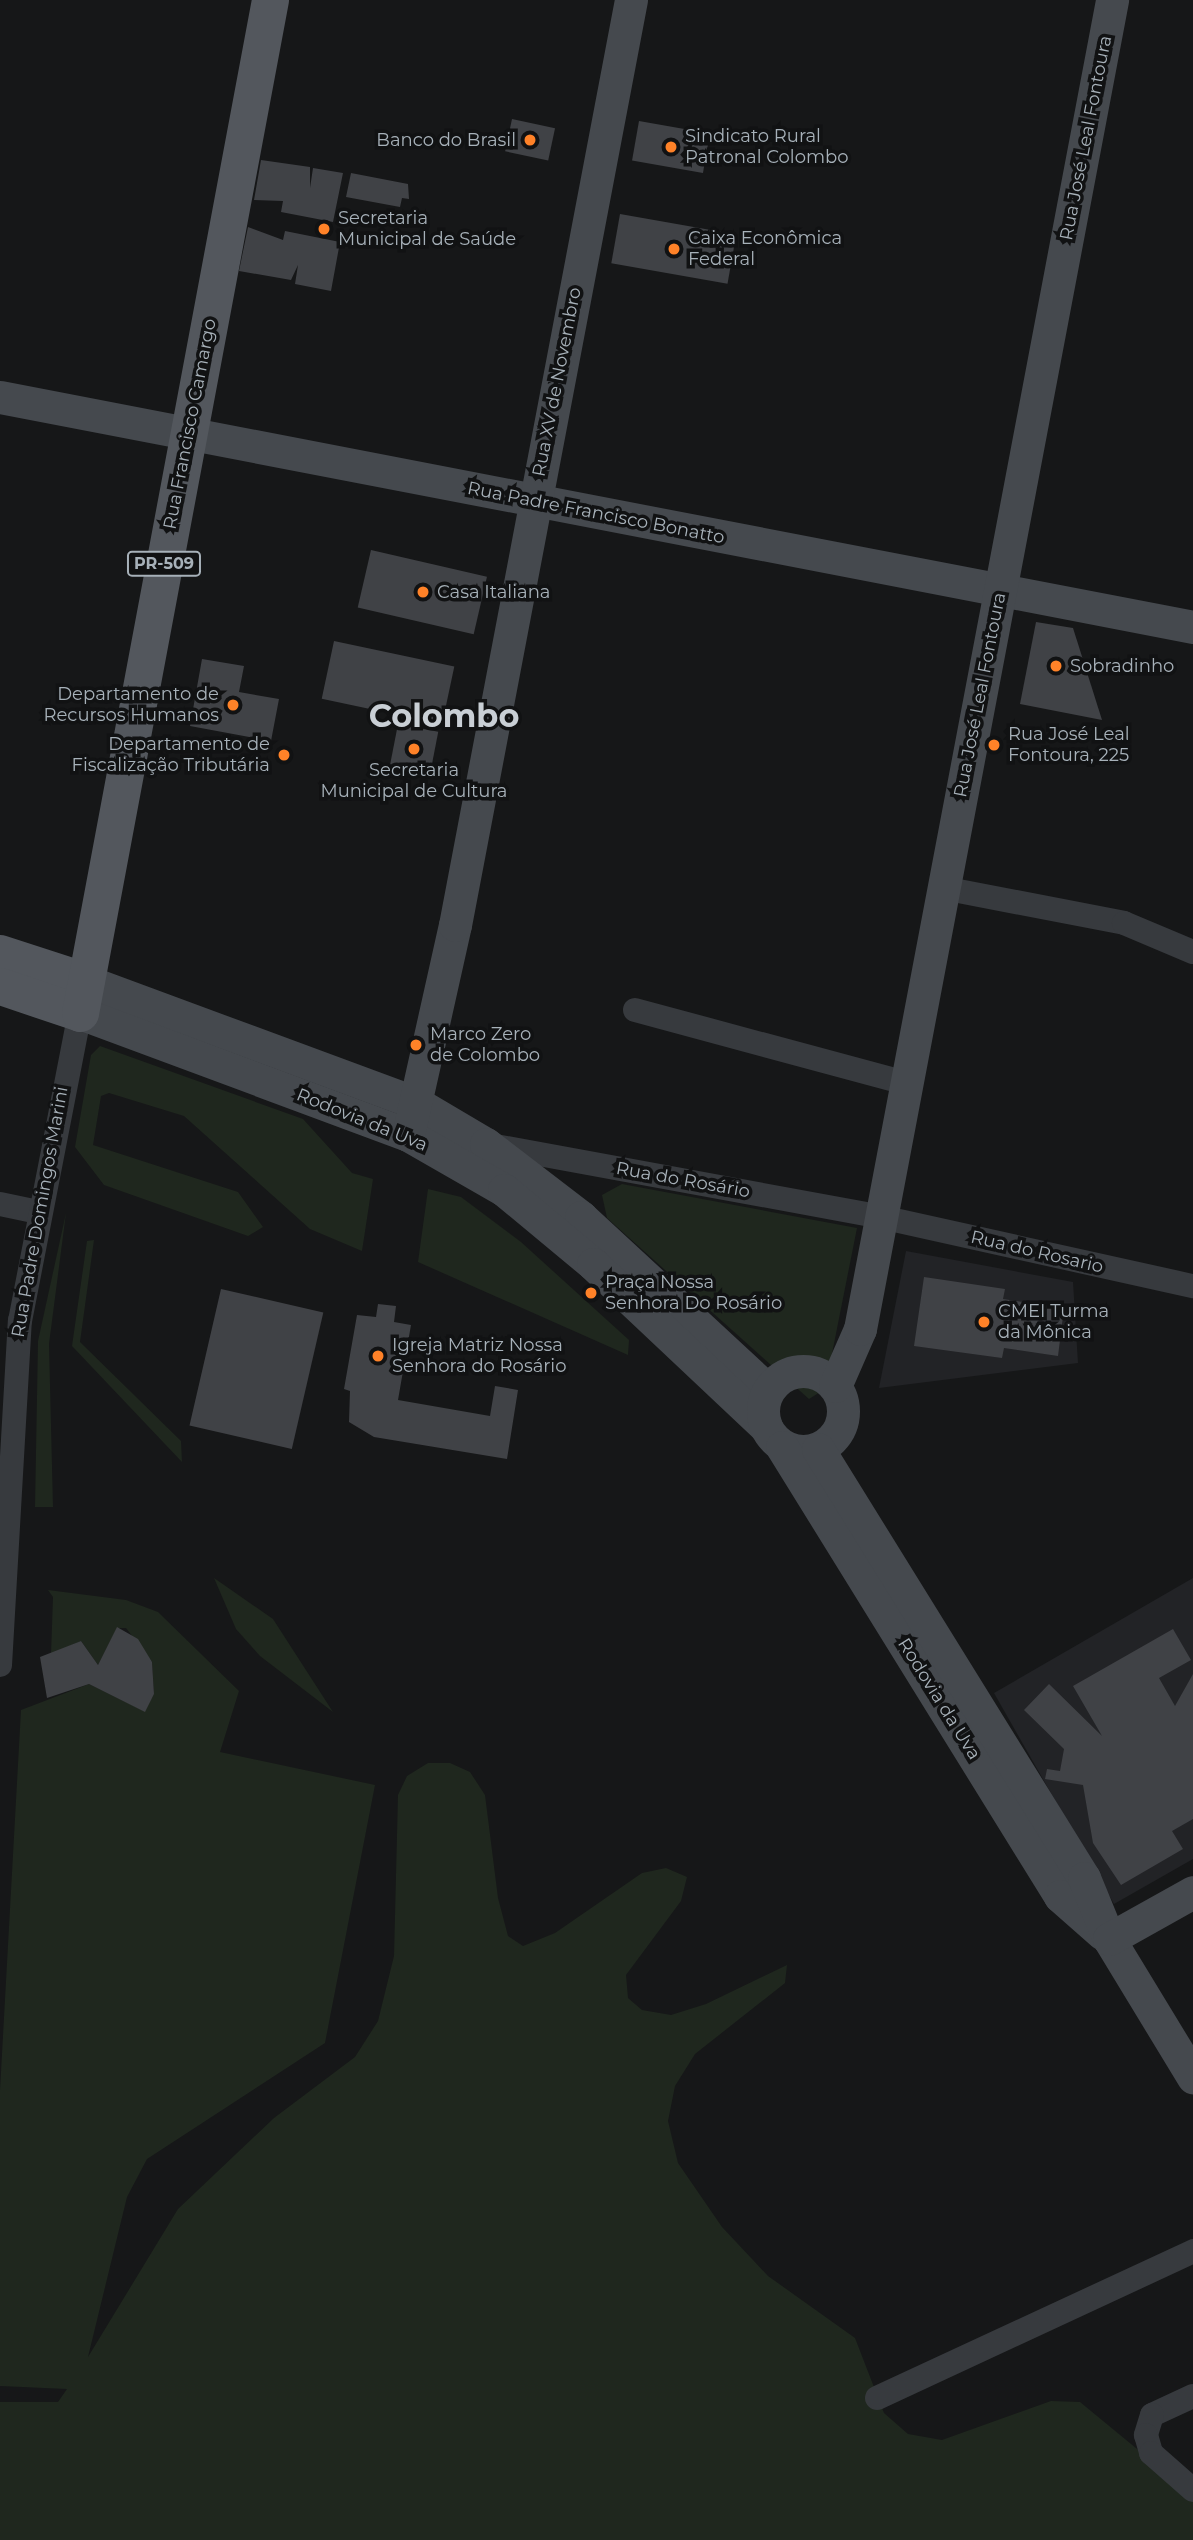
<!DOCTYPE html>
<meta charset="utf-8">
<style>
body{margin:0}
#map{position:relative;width:1193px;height:2540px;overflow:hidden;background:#161718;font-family:Montserrat,sans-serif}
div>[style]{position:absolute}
.built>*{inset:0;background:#222326}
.green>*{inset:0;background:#1f271e}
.building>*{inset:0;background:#404246;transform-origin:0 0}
.street>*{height:24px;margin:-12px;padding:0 12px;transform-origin:12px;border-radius:12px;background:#373a3e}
.secondary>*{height:33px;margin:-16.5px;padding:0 16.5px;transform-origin:16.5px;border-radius:16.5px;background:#45494e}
.secondary>.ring{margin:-16.5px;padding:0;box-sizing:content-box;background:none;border:33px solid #45494e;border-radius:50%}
.primary>*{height:37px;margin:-18.5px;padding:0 18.5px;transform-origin:18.5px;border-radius:18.5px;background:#53575d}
.dots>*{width:19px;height:19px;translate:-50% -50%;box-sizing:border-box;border:4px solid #111213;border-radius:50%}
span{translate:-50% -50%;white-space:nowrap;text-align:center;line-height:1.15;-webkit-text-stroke:7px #111213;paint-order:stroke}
.shield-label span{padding:2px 5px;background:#111213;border:2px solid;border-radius:5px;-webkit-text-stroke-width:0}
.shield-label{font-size:16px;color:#a7b1b9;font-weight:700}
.poi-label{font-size:18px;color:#a7b1b9}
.left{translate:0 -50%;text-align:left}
.right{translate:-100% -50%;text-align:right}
.street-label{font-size:18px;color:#a7b1b9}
.town-label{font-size:32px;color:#c9cfd5;font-weight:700}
</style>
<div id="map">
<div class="built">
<i style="clip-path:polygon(906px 1251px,1073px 1282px,1078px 1363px,879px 1388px)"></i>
<i style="clip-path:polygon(1193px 1578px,1193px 1859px,1114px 1904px,994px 1693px)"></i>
</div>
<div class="green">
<i style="clip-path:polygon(100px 1046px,303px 1119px,352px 1173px,373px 1179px,362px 1251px,310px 1229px,184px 1116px,109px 1093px,101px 1096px,93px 1145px,238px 1192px,263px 1227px,248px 1236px,104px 1185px,75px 1147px,91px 1055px)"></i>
<i style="clip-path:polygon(622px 1184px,857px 1228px,825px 1389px,809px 1399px,607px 1218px,602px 1195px)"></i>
<i style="clip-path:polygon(428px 1189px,461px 1197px,521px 1242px,629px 1340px,628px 1355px,418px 1262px)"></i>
<i style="clip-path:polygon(66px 1213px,49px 1344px,53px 1507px,35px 1507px,38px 1341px)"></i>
<i style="clip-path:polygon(94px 1240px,80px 1342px,181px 1441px,182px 1462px,72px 1346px,87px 1241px)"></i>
<i style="clip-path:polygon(214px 1578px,273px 1619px,333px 1712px,260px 1656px,236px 1629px)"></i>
<i style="clip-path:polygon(48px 1590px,126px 1600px,158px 1612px,239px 1691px,220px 1752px,375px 1785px,325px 2043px,147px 2159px,127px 2197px,88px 2357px,178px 2209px,274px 2118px,355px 2057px,378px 2021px,394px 1956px,398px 1795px,407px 1776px,428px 1763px,450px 1763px,470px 1772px,485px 1795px,498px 1898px,508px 1936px,523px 1946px,555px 1933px,642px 1873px,666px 1868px,687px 1877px,681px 1901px,626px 1975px,628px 1998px,642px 2010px,671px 2015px,706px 2004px,787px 1965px,785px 1983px,695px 2054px,675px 2086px,668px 2121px,678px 2163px,722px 2227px,768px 2276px,855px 2338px,884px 2413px,908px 2434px,942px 2440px,1051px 2401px,1080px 2402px,1193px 2495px,1193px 2540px,0 2540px,0 2402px,58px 2402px,67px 2389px,0 2386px,0 2090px,21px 1710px,89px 1684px,144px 1711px,154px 1694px,152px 1662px,126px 1628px,117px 1628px,98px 1665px,81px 1641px,51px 1654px,53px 1597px)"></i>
</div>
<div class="building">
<i style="left:512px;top:119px;width:44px;height:33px;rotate:12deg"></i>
<i style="left:639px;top:121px;width:72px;height:40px;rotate:10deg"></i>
<i style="clip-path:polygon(261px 160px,310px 167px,310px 188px,313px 168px,343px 173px,333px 222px,281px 212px,283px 201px,254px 200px)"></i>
<i style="clip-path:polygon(351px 173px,408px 184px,409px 199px,402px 198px,400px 207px,346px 197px)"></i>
<i style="left:620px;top:214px;width:118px;height:50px;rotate:10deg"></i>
<i style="clip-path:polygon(248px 227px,283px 240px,285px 231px,340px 242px,331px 291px,295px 284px,298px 265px,291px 280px,239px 271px)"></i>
<i style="left:371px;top:550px;width:119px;height:59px;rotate:13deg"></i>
<i style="clip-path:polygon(1036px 622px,1073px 628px,1102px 720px,1020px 704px)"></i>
<i style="left:334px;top:641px;width:123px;height:59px;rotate:12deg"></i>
<i style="clip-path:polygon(202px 659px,244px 666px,239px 692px,279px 699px,271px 741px,190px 726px)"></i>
<i style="left:398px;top:724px;width:41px;height:42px;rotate:11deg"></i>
<i style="clip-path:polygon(924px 1277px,1005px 1289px,1003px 1299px,1064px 1308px,1058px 1356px,1004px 1348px,1002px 1358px,914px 1346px)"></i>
<i style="left:221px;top:1289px;width:105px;height:140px;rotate:13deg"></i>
<i style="clip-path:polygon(378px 1304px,396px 1306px,394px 1322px,411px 1325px,398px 1400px,490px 1416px,495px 1386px,518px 1390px,507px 1459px,374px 1437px,349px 1422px,350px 1391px,344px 1389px,357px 1315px,376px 1317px)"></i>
<i style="clip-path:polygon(117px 1627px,138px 1639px,152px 1662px,154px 1694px,145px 1712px,89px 1684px,47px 1698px,40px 1657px,81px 1641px,98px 1665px)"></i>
<i style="clip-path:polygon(1173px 1629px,1191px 1660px,1159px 1678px,1175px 1706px,1193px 1674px,1193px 1819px,1172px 1831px,1183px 1849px,1121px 1885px,1093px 1843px,1083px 1785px,1045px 1779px,1047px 1769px,1060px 1771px,1064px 1749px,1024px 1710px,1049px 1684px,1102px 1736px,1073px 1686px)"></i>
</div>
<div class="street">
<i style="left:943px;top:888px;width:184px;rotate:10.9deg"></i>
<i style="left:1124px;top:923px;width:75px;rotate:22.8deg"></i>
<i style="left:635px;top:1010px;width:281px;rotate:15.1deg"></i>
<i style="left:490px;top:1145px;width:398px;rotate:10.4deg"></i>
<i style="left:881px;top:1217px;width:320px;rotate:12.5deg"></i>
<i style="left:0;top:1204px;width:39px;rotate:12deg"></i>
<i style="left:0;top:1665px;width:345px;rotate:-86.7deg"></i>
<i style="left:20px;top:1321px;width:314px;rotate:-79deg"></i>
<i style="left:1193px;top:2396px;width:45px;rotate:155.1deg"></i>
<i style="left:1152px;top:2415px;width:21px;rotate:107deg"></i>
<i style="left:1146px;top:2435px;width:19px;rotate:74deg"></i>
<i style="left:1151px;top:2453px;width:56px;rotate:41.4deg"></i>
<i style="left:877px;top:2398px;width:349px;rotate:-24.9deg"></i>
</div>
<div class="secondary">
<i style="left:0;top:397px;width:1215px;rotate:10.91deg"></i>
<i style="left:86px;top:981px;width:354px;rotate:20.3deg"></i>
<i style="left:418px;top:1104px;width:79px;rotate:30.5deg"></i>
<i style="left:486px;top:1144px;width:120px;rotate:37.5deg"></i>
<i style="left:581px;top:1217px;width:255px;rotate:42.8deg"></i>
<i style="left:80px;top:1013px;width:350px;rotate:20.4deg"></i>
<i style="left:408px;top:1135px;width:111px;rotate:29.8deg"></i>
<i style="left:504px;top:1190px;width:116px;rotate:39.7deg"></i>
<i style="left:593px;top:1264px;width:238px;rotate:43.3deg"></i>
<i style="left:408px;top:1135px;width:215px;rotate:-77.4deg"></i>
<i style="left:455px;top:925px;width:942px;rotate:-79.23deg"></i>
<i class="ring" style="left:763px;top:1371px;width:47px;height:47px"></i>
<i style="left:835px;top:1386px;width:62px;rotate:-66.3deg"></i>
<i style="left:860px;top:1329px;width:1353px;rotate:-79.26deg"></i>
<i style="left:782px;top:1447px;width:528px;rotate:58.24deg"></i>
<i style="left:1060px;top:1896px;width:56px;rotate:41.4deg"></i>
<i style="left:818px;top:1449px;width:505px;rotate:58.2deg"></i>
<i style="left:1084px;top:1878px;width:66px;rotate:67.7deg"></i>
<i style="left:1109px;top:1939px;width:162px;rotate:58.7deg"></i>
<i style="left:1109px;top:1939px;width:96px;rotate:-29.2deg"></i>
</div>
<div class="primary">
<i style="left:0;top:953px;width:90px;rotate:18deg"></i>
<i style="left:0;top:986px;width:84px;rotate:18.6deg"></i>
<i style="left:80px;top:1013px;width:1031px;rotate:-79.38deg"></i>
</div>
<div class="dots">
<i style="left:530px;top:140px;background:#ff8228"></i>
<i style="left:671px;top:147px;background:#ff8228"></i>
<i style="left:324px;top:229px;background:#ff8228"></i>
<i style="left:674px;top:249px;background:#ff8228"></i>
<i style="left:423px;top:592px;background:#ff8228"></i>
<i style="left:1056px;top:666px;background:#ff8228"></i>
<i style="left:233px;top:705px;background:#ff8228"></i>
<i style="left:994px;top:745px;background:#ff8228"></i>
<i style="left:414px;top:749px;background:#ff8228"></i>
<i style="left:284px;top:755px;background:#ff8228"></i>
<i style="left:416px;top:1045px;background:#ff8228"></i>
<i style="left:591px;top:1293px;background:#ff8228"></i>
<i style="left:984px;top:1322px;background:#ff8228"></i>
<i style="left:378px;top:1356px;background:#ff8228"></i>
</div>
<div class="shield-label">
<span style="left:164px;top:564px">PR-509</span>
</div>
<div class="poi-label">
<span class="left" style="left:685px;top:147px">Sindicato Rural<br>Patronal Colombo</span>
<span class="right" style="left:516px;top:140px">Banco do Brasil</span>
<span class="left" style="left:338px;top:229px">Secretaria<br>Municipal de Saúde</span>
<span class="left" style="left:688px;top:249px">Caixa Econômica<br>Federal</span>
<span class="left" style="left:437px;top:592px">Casa Italiana</span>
<span class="left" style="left:1070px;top:666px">Sobradinho</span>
<span class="right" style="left:219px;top:705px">Departamento de<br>Recursos Humanos</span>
<span class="left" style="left:1008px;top:745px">Rua José Leal<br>Fontoura, 225</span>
<span class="right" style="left:270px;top:755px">Departamento de<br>Fiscalização Tributária</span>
<span style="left:414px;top:781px">Secretaria<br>Municipal de Cultura</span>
<span class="left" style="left:430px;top:1045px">Marco Zero<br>de Colombo</span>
<span class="left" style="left:605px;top:1293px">Praça Nossa<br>Senhora Do Rosário</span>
<span class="left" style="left:998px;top:1322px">CMEI Turma<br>da Mônica</span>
<span class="left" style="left:392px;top:1356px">Igreja Matriz Nossa<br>Senhora do Rosário</span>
</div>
<div class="street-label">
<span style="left:1086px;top:138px;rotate:-79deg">Rua José Leal Fontoura</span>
<span style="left:557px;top:382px;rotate:-79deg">Rua XV de Novembro</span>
<span style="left:190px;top:424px;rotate:-79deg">Rua Francisco Camargo</span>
<span style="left:596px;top:513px;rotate:11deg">Rua Padre Francisco Bonatto</span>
<span style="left:980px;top:695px;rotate:-79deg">Rua José Leal Fontoura</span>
<span style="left:362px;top:1120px;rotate:22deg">Rodovia da Uva</span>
<span style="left:683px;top:1180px;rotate:10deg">Rua do Rosário</span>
<span style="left:40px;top:1212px;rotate:-80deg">Rua Padre Domingos Marini</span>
<span style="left:1037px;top:1252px;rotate:13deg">Rua do Rosario</span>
<span style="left:939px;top:1699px;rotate:58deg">Rodovia da Uva</span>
</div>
<div class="town-label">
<span style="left:444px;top:716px">Colombo</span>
</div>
</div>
